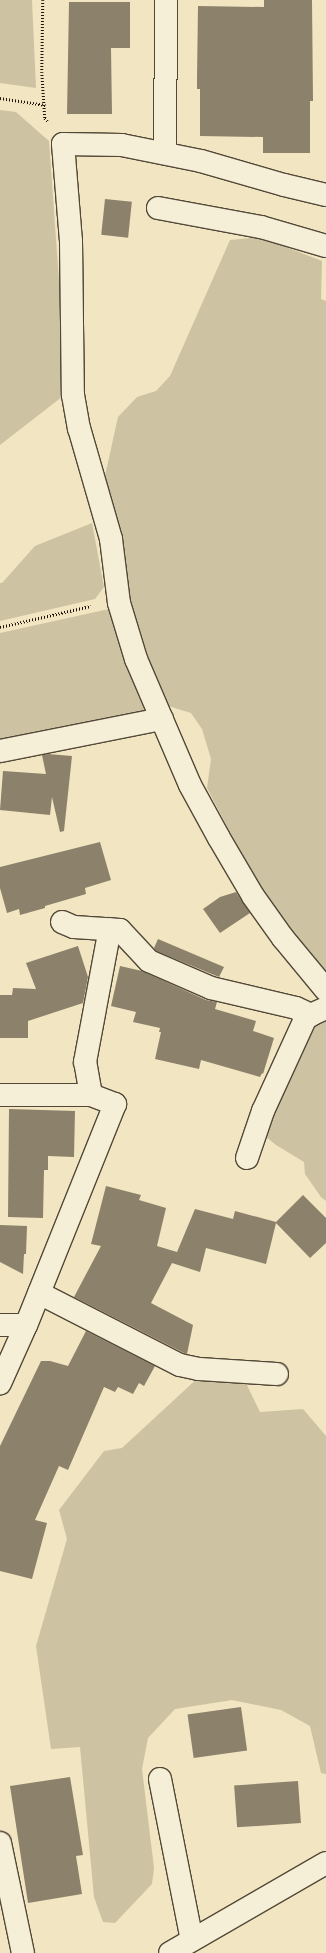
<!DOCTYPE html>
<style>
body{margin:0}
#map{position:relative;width:326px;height:1953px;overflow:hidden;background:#f1e6c1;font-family:"IM FELL Great Primer",serif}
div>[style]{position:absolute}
.green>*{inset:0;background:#cdc2a2}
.building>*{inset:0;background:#8c816a;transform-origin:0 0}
.path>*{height:2.5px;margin-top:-1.25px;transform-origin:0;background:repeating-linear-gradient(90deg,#1e140b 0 1px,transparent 0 3px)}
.roads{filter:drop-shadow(1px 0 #534838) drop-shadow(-1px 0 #534838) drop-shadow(0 1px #534838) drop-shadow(0 -1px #534838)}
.minor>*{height:22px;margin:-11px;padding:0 11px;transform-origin:11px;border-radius:11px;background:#f6efd7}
span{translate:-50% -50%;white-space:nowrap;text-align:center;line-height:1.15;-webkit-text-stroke:3px #f6efd7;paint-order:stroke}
</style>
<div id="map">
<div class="green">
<i style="clip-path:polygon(0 0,32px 0,36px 88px,0 83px)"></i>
<i style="clip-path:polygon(0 110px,16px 112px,49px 141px,67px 393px,0 445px)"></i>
<i style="clip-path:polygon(260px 237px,322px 261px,321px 299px,326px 301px,326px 977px,281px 918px,249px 869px,207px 788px,211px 759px,202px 729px,191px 713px,165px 705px,146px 660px,129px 603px,103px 485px,118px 417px,137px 397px,156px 391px,170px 376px,230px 240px)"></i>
<i style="clip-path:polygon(92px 523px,104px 587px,95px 599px,0 621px,0 583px,2px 583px,35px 546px)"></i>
<i style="clip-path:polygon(109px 609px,146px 714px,0 742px,0 633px)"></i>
<i style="clip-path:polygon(326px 1018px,326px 1201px,321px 1197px,305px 1174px,304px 1162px,276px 1145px,265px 1136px,267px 1120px,308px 1027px)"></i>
<i style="clip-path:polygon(200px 1376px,244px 1379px,260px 1412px,303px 1409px,326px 1436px,326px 1774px,321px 1773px,310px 1726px,281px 1710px,232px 1700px,175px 1709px,148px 1738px,142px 1769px,154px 1868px,152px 1884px,115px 1923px,103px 1922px,94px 1897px,80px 1747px,51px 1749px,36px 1646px,67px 1539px,59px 1510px,104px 1451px,122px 1448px)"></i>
</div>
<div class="building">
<i style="clip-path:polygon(264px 0,312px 0,313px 101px,310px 101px,310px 153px,263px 153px,263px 137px,200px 136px,200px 89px,197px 89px,197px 78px,198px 6px,264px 7px)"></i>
<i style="clip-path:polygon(69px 2px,130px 2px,130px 48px,111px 48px,112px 114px,67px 114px)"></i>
<i style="left:105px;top:199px;width:27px;height:36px;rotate:6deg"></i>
<i style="clip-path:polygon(48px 754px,72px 756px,64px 831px,60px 832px,52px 797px,50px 815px,0 810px,3px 771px,46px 774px,42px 755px)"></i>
<i style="clip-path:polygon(100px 842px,111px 880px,85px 888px,86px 894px,45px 906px,45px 908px,20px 915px,19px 909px,7px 913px,0 888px,0 867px)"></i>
<i style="clip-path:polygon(236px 892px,250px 913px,220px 933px,203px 909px,220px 897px)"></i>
<i style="clip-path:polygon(158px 939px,224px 967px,219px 977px,156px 951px,154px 948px)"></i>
<i style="clip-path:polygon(78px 946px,88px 977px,83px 1003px,28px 1021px,28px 1038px,0 1038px,0 995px,12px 995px,13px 988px,36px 989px,26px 963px)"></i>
<i style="clip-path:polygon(120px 966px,142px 971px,206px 1000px,217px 1002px,215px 1009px,256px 1021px,253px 1031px,274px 1038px,263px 1074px,262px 1073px,260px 1077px,201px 1060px,199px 1069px,155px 1059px,161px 1032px,159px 1032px,160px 1028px,133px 1022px,136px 1012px,111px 1006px)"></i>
<i style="clip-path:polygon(9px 1109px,75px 1111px,74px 1157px,48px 1156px,48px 1170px,44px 1170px,43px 1218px,8px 1217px)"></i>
<i style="clip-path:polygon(106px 1186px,141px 1195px,139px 1200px,166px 1208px,157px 1246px,177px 1252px,195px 1209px,233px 1219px,235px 1211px,276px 1222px,303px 1195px,326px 1218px,326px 1243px,310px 1258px,276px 1223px,266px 1264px,206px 1248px,200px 1272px,172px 1263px,151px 1303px,193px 1325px,187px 1354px,184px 1353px,74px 1297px,101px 1246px,91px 1244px)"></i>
<i style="clip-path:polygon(0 1225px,27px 1226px,26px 1254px,24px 1254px,23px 1274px,0 1262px)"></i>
<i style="clip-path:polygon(86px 1331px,155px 1366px,144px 1386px,139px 1383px,133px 1394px,118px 1387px,115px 1392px,104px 1387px,68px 1470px,59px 1466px,35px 1520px,47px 1523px,32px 1579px,0 1571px,0 1446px,41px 1361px,50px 1361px,68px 1366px)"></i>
<i style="left:241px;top:1707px;width:44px;height:54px;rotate:82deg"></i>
<i style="clip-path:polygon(70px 1777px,83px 1855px,76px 1856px,82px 1894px,28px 1903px,10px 1786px)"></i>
<i style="left:298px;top:1781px;width:42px;height:64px;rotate:86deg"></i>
</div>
<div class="path">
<i style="left:43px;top:0;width:72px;rotate:90.8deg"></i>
<i style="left:42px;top:72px;width:46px;rotate:86.3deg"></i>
<i style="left:45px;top:118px;width:5px;rotate:53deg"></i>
<i style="left:0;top:98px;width:46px;rotate:8.8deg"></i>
<i style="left:0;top:627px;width:93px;rotate:-13deg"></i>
</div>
<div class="roads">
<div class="minor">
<i style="left:165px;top:153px;width:153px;rotate:-89.6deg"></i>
<i style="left:326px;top:195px;width:43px;rotate:-166.6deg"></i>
<i style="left:284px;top:185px;width:86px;rotate:-163.9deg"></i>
<i style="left:201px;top:161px;width:81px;rotate:-168.6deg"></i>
<i style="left:122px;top:145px;width:59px;rotate:-179deg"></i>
<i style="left:63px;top:144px;width:97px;rotate:85.3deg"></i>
<i style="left:71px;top:241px;width:154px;rotate:89.3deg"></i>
<i style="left:73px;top:395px;width:34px;rotate:80deg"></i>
<i style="left:79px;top:428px;width:116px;rotate:73.9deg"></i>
<i style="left:111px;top:539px;width:64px;rotate:82.9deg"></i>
<i style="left:119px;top:603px;width:59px;rotate:73.1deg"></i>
<i style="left:136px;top:659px;width:137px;rotate:66.8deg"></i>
<i style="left:190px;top:785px;width:60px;rotate:61.3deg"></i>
<i style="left:219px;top:838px;width:67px;rotate:59.6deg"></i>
<i style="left:253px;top:896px;width:52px;rotate:54.5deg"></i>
<i style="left:283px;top:938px;width:67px;rotate:50.4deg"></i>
<i style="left:158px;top:208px;width:105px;rotate:10.5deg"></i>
<i style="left:261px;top:227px;width:68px;rotate:16.3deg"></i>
<i style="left:0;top:751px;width:165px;rotate:-11.2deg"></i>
<i style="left:62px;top:922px;width:13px;rotate:23deg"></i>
<i style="left:74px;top:927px;width:46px;rotate:3.7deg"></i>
<i style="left:120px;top:930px;width:42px;rotate:46.9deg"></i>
<i style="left:149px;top:961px;width:68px;rotate:23.5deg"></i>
<i style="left:211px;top:988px;width:87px;rotate:13.2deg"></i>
<i style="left:296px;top:1008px;width:17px;rotate:25deg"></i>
<i style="left:0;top:1095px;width:91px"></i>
<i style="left:91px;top:1095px;width:26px;rotate:21deg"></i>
<i style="left:115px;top:1104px;width:238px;rotate:111.9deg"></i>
<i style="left:26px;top:1325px;width:64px;rotate:114.1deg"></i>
<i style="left:91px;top:1095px;width:34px;rotate:-100deg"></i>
<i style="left:85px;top:1062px;width:135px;rotate:-79.4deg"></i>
<i style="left:247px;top:1158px;width:50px;rotate:-71.2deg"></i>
<i style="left:263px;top:1111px;width:103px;rotate:-65.4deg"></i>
<i style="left:306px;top:1017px;width:22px;rotate:-24deg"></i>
<i style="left:39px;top:1293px;width:158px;rotate:27.1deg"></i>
<i style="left:180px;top:1365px;width:19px;rotate:12deg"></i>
<i style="left:199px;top:1369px;width:78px;rotate:3.7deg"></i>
<i style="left:0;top:1325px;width:26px"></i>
<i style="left:160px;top:1779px;width:164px;rotate:78.8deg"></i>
<i style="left:0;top:1843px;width:112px;rotate:78.2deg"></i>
<i style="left:170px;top:1953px;width:180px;rotate:-30deg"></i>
</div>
</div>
</div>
